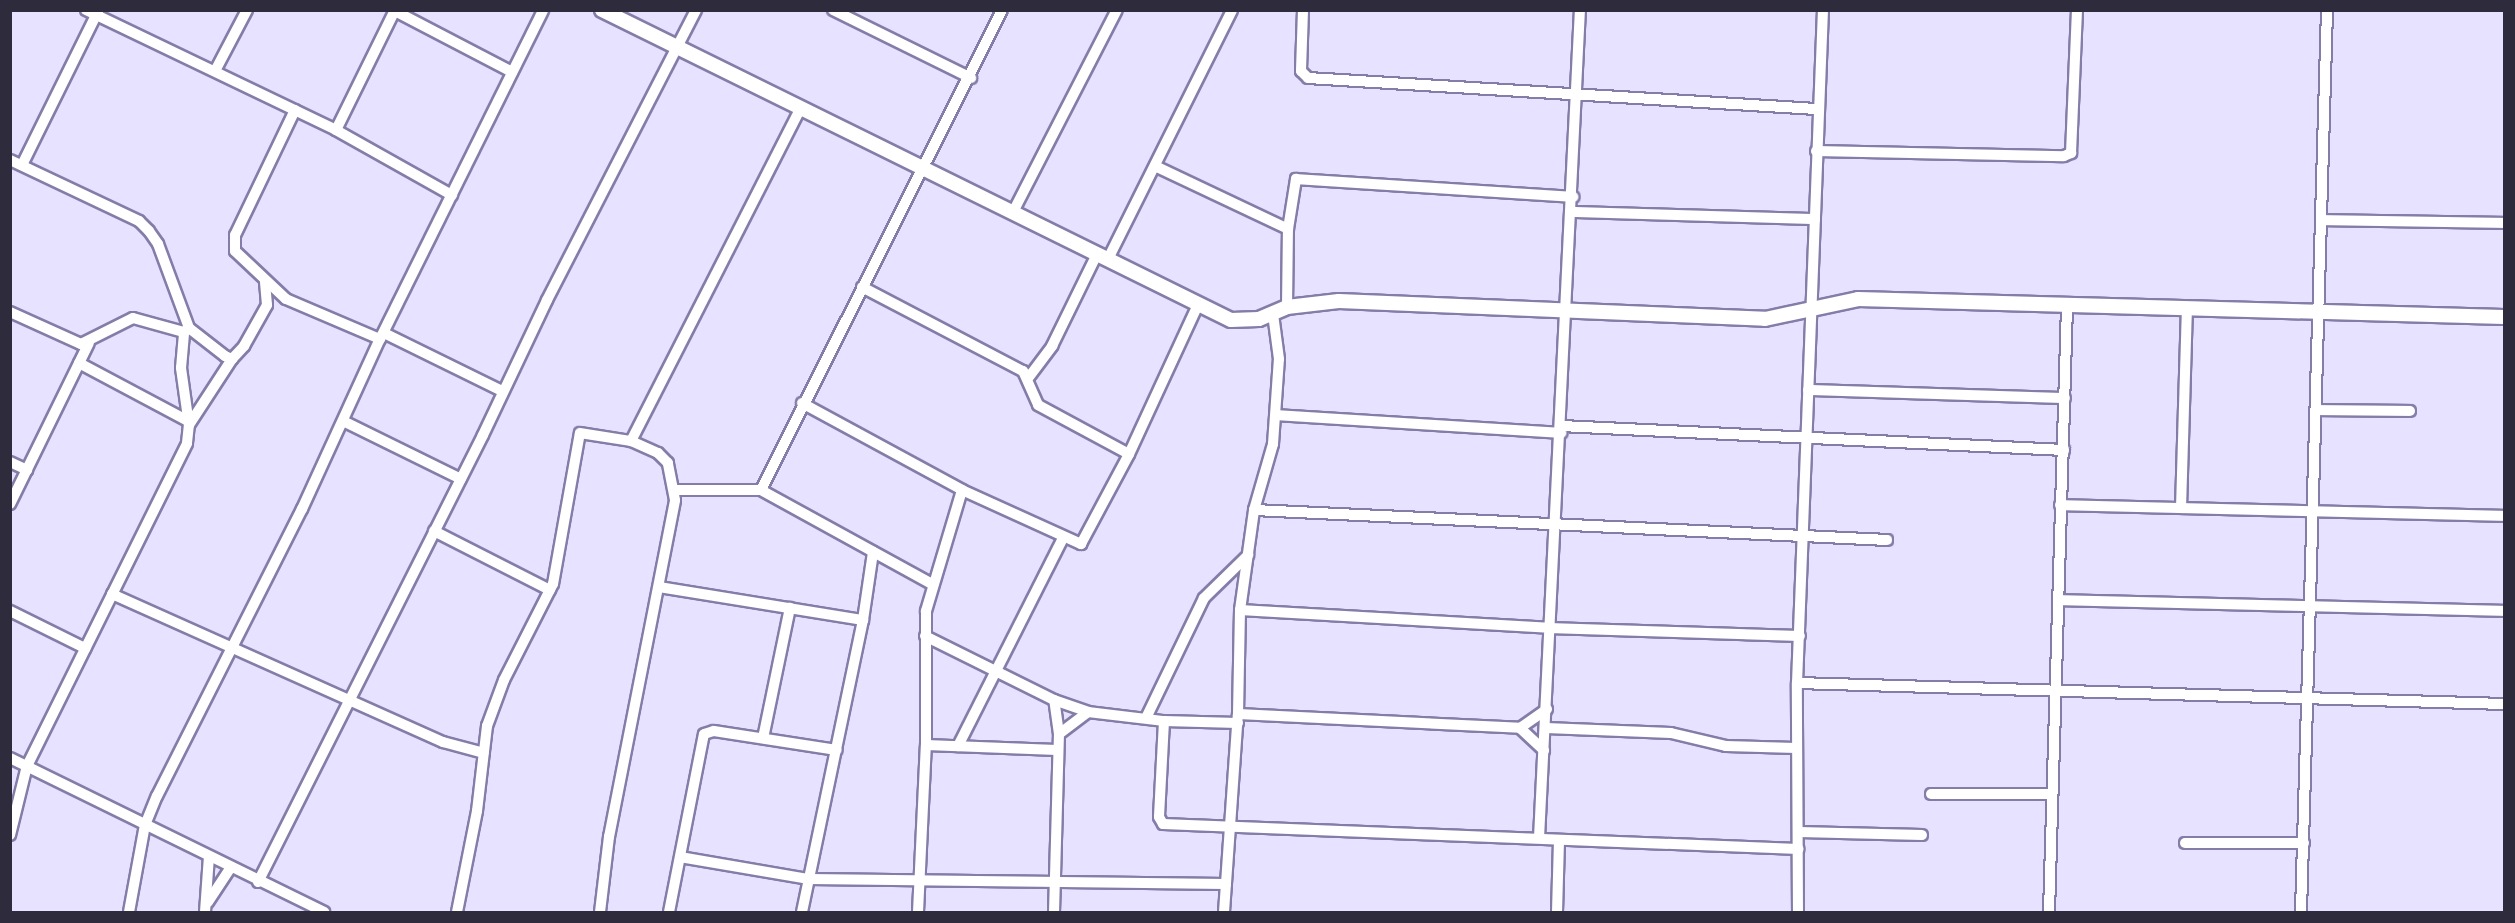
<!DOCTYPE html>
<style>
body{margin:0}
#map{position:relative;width:2515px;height:923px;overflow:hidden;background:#e6e2ff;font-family:"Archivo Narrow",sans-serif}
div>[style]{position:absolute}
.roads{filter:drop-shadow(2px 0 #847da8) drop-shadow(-2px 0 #847da8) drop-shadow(0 2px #847da8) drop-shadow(0 -2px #847da8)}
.minor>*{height:10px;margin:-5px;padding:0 5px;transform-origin:5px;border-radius:5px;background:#fff}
.tertiary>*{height:14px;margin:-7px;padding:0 7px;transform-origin:7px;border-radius:7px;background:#fff}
span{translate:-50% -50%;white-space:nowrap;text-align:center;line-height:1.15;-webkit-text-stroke:4.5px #f3f2fc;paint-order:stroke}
.frame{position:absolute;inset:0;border:12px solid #2d2b3c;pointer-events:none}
</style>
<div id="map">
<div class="roads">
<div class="minor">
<i style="left:86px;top:10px;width:277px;rotate:25.6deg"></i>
<i style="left:336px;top:130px;width:133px;rotate:29.3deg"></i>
<i style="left:833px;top:10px;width:154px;rotate:26.2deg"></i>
<i style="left:1303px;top:10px;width:61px;rotate:91.9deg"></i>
<i style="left:1301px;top:71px;width:10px;rotate:45deg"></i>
<i style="left:1308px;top:78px;width:510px;rotate:3.49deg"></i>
<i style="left:395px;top:11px;width:132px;rotate:27.5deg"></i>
<i style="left:215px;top:71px;width:69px;rotate:-62.3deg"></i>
<i style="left:295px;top:110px;width:139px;rotate:115.6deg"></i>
<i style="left:235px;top:235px;width:16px;rotate:90deg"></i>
<i style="left:235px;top:251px;width:70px;rotate:43.3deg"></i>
<i style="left:286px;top:299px;width:102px;rotate:23.1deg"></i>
<i style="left:336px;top:130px;width:134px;rotate:-63.8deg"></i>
<i style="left:1816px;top:151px;width:248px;rotate:1.2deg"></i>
<i style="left:2064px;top:156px;width:8px;rotate:-23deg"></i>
<i style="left:2071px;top:153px;width:143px;rotate:-87.6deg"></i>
<i style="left:10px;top:160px;width:143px;rotate:25.3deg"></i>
<i style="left:139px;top:221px;width:14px;rotate:45deg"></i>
<i style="left:149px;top:231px;width:16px;rotate:55deg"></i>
<i style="left:158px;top:244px;width:90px;rotate:69.7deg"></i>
<i style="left:189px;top:328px;width:46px;rotate:37.9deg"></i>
<i style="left:225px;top:356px;width:8px;rotate:23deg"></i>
<i style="left:232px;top:359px;width:18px;rotate:-47deg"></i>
<i style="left:244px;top:346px;width:47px;rotate:-60.7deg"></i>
<i style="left:267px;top:305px;width:23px;rotate:-95deg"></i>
<i style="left:22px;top:165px;width:172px;rotate:-63.7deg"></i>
<i style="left:1155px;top:166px;width:147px;rotate:25.3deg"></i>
<i style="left:1013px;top:212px;width:227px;rotate:-62.8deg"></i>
<i style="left:1572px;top:212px;width:243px;rotate:1.7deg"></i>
<i style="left:2321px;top:220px;width:183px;rotate:0.9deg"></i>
<i style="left:1108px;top:259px;width:278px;rotate:-63.5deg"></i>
<i style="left:862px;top:287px;width:182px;rotate:27.6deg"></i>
<i style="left:1023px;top:371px;width:37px;rotate:66deg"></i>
<i style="left:1038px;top:405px;width:103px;rotate:28.3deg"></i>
<i style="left:1287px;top:307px;width:78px;rotate:-89.3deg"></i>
<i style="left:1288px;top:229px;width:51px;rotate:-80.9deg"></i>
<i style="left:1296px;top:179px;width:278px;rotate:3.7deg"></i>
<i style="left:10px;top:312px;width:78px;rotate:24.3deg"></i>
<i style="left:81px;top:344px;width:58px;rotate:-26.6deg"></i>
<i style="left:133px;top:318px;width:53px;rotate:15.4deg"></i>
<i style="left:384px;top:333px;width:131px;rotate:26.2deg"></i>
<i style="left:79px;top:363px;width:123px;rotate:28deg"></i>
<i style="left:1029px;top:377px;width:39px;rotate:-53deg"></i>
<i style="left:1052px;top:346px;width:102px;rotate:-63.9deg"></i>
<i style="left:1808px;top:390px;width:257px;rotate:1.8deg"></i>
<i style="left:802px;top:403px;width:182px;rotate:28.5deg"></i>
<i style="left:962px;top:490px;width:131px;rotate:24.4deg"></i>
<i style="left:1081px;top:544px;width:102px;rotate:-61.9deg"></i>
<i style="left:1129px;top:454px;width:164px;rotate:-65.2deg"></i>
<i style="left:2316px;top:410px;width:94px;rotate:0.6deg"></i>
<i style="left:1276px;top:415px;width:286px;rotate:3.6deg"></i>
<i style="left:343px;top:421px;width:131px;rotate:26.2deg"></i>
<i style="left:189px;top:425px;width:79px;rotate:-56.9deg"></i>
<i style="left:1561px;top:426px;width:504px;rotate:2.73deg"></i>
<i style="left:10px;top:462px;width:19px;rotate:25deg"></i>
<i style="left:676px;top:490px;width:85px"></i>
<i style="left:10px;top:504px;width:179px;rotate:-63.9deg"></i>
<i style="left:2060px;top:505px;width:444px;rotate:1.4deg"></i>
<i style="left:2181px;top:508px;width:201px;rotate:-88.3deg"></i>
<i style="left:1254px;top:510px;width:634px;rotate:2.71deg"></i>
<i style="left:434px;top:531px;width:130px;rotate:27deg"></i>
<i style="left:932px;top:584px;width:195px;rotate:-151.2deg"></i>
<i style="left:761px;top:490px;width:537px;rotate:-63.34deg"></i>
<i style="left:659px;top:587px;width:207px;rotate:9.2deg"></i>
<i style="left:112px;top:594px;width:363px;rotate:24.1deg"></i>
<i style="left:443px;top:742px;width:42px;rotate:15deg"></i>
<i style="left:2059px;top:600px;width:445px;rotate:1.4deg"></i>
<i style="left:1240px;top:610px;width:309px;rotate:3.3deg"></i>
<i style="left:1548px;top:628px;width:252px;rotate:1.8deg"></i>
<i style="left:10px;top:611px;width:84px;rotate:26.3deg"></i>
<i style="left:925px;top:636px;width:144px;rotate:26.4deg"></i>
<i style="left:1054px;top:700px;width:36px;rotate:19deg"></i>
<i style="left:1088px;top:712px;width:77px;rotate:6.8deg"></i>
<i style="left:1164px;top:721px;width:74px;rotate:1.5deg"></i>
<i style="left:1797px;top:683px;width:707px;rotate:1.7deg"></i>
<i style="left:1238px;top:714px;width:282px;rotate:2.8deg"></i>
<i style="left:1520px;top:728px;width:33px;rotate:-35deg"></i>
<i style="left:1146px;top:718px;width:133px;rotate:-64.2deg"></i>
<i style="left:1204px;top:598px;width:62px;rotate:-44.3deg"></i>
<i style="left:1164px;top:721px;width:96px;rotate:93deg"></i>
<i style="left:1159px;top:817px;width:8px;rotate:60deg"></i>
<i style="left:1163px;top:824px;width:636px;rotate:2.25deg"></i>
<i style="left:1520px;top:728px;width:33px;rotate:43deg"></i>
<i style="left:1546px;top:728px;width:125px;rotate:2.3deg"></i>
<i style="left:1671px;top:733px;width:57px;rotate:13.3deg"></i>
<i style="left:1726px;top:746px;width:70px;rotate:1.6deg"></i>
<i style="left:1059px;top:734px;width:36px;rotate:-37deg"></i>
<i style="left:763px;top:738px;width:133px;rotate:-78.3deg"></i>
<i style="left:926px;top:745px;width:131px;rotate:2.2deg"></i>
<i style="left:958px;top:746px;width:233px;rotate:-63.2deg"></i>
<i style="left:10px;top:758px;width:350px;rotate:26.1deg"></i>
<i style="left:1931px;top:794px;width:121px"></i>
<i style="left:1799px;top:832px;width:123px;rotate:1.4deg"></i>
<i style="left:10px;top:835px;width:71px;rotate:-76.2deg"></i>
<i style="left:27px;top:766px;width:360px;rotate:-63.6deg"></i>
<i style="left:187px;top:443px;width:18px;rotate:-84deg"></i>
<i style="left:189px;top:425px;width:58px;rotate:-98deg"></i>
<i style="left:181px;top:368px;width:36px;rotate:-85deg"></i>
<i style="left:184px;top:332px;width:6px;rotate:-39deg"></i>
<i style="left:1539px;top:838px;width:829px;rotate:-87.17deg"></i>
<i style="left:2185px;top:843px;width:119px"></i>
<i style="left:680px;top:857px;width:131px;rotate:9.7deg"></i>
<i style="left:809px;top:879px;width:417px;rotate:0.7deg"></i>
<i style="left:258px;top:882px;width:500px;rotate:-63.28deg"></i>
<i style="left:483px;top:435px;width:149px;rotate:-64.6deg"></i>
<i style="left:547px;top:300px;width:326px;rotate:-62.8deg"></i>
<i style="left:208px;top:902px;width:42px;rotate:-56.7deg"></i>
<i style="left:129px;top:912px;width:88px;rotate:-79.6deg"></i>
<i style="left:145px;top:825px;width:31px;rotate:-68deg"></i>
<i style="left:157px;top:796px;width:322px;rotate:-63.2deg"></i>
<i style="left:302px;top:509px;width:187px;rotate:-65.4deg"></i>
<i style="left:380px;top:339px;width:367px;rotate:-63.6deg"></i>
<i style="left:205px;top:912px;width:56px;rotate:-85.9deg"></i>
<i style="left:457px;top:912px;width:103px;rotate:-78.8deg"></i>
<i style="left:477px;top:811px;width:86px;rotate:-83.3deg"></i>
<i style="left:487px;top:726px;width:49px;rotate:-69.7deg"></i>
<i style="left:504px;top:680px;width:108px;rotate:-63deg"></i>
<i style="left:553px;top:584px;width:153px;rotate:-79.9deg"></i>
<i style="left:580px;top:433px;width:52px;rotate:8.9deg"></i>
<i style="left:631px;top:441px;width:373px;rotate:-63deg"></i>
<i style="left:600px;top:912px;width:76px;rotate:-83.2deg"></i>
<i style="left:609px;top:837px;width:343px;rotate:-78.9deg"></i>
<i style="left:675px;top:500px;width:38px;rotate:-101deg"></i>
<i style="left:668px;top:463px;width:14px;rotate:-135deg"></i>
<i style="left:658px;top:453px;width:30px;rotate:-156deg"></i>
<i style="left:669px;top:912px;width:181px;rotate:-78.9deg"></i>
<i style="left:704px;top:734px;width:10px;rotate:-17deg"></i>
<i style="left:714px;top:731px;width:124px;rotate:8.8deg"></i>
<i style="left:802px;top:912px;width:298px;rotate:-78.2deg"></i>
<i style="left:863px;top:620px;width:69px;rotate:-81.6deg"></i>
<i style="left:918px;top:912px;width:167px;rotate:-87.3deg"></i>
<i style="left:926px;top:745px;width:134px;rotate:-90deg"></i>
<i style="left:926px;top:611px;width:126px;rotate:-73.4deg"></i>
<i style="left:1054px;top:912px;width:178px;rotate:-88.4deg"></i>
<i style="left:1059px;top:734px;width:34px;rotate:-98deg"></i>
<i style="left:1224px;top:912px;width:198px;rotate:-86deg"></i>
<i style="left:1238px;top:714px;width:104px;rotate:-88.9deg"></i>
<i style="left:1240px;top:610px;width:101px;rotate:-82deg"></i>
<i style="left:1254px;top:510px;width:69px;rotate:-73.9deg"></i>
<i style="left:1273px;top:444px;width:85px;rotate:-86deg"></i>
<i style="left:1279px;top:359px;width:45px;rotate:-97.6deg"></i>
<i style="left:1557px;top:912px;width:72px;rotate:-88.4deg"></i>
<i style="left:1798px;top:912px;width:229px;rotate:-90.3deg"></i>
<i style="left:1797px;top:683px;width:674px;rotate:-87.79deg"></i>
<i style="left:2049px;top:912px;width:608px;rotate:-88.3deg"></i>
<i style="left:2301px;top:912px;width:902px;rotate:-88.35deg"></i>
</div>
<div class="tertiary">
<i style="left:602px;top:10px;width:701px;rotate:26.24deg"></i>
<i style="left:1231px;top:320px;width:28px;rotate:-2deg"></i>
<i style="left:1259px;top:319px;width:30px;rotate:-23deg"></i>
<i style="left:1287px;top:307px;width:52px;rotate:-6.6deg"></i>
<i style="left:1339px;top:301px;width:426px;rotate:2.4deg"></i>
<i style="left:1765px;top:319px;width:95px;rotate:-12.1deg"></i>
<i style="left:1858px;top:299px;width:646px;rotate:1.6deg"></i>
</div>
</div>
<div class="frame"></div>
</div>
